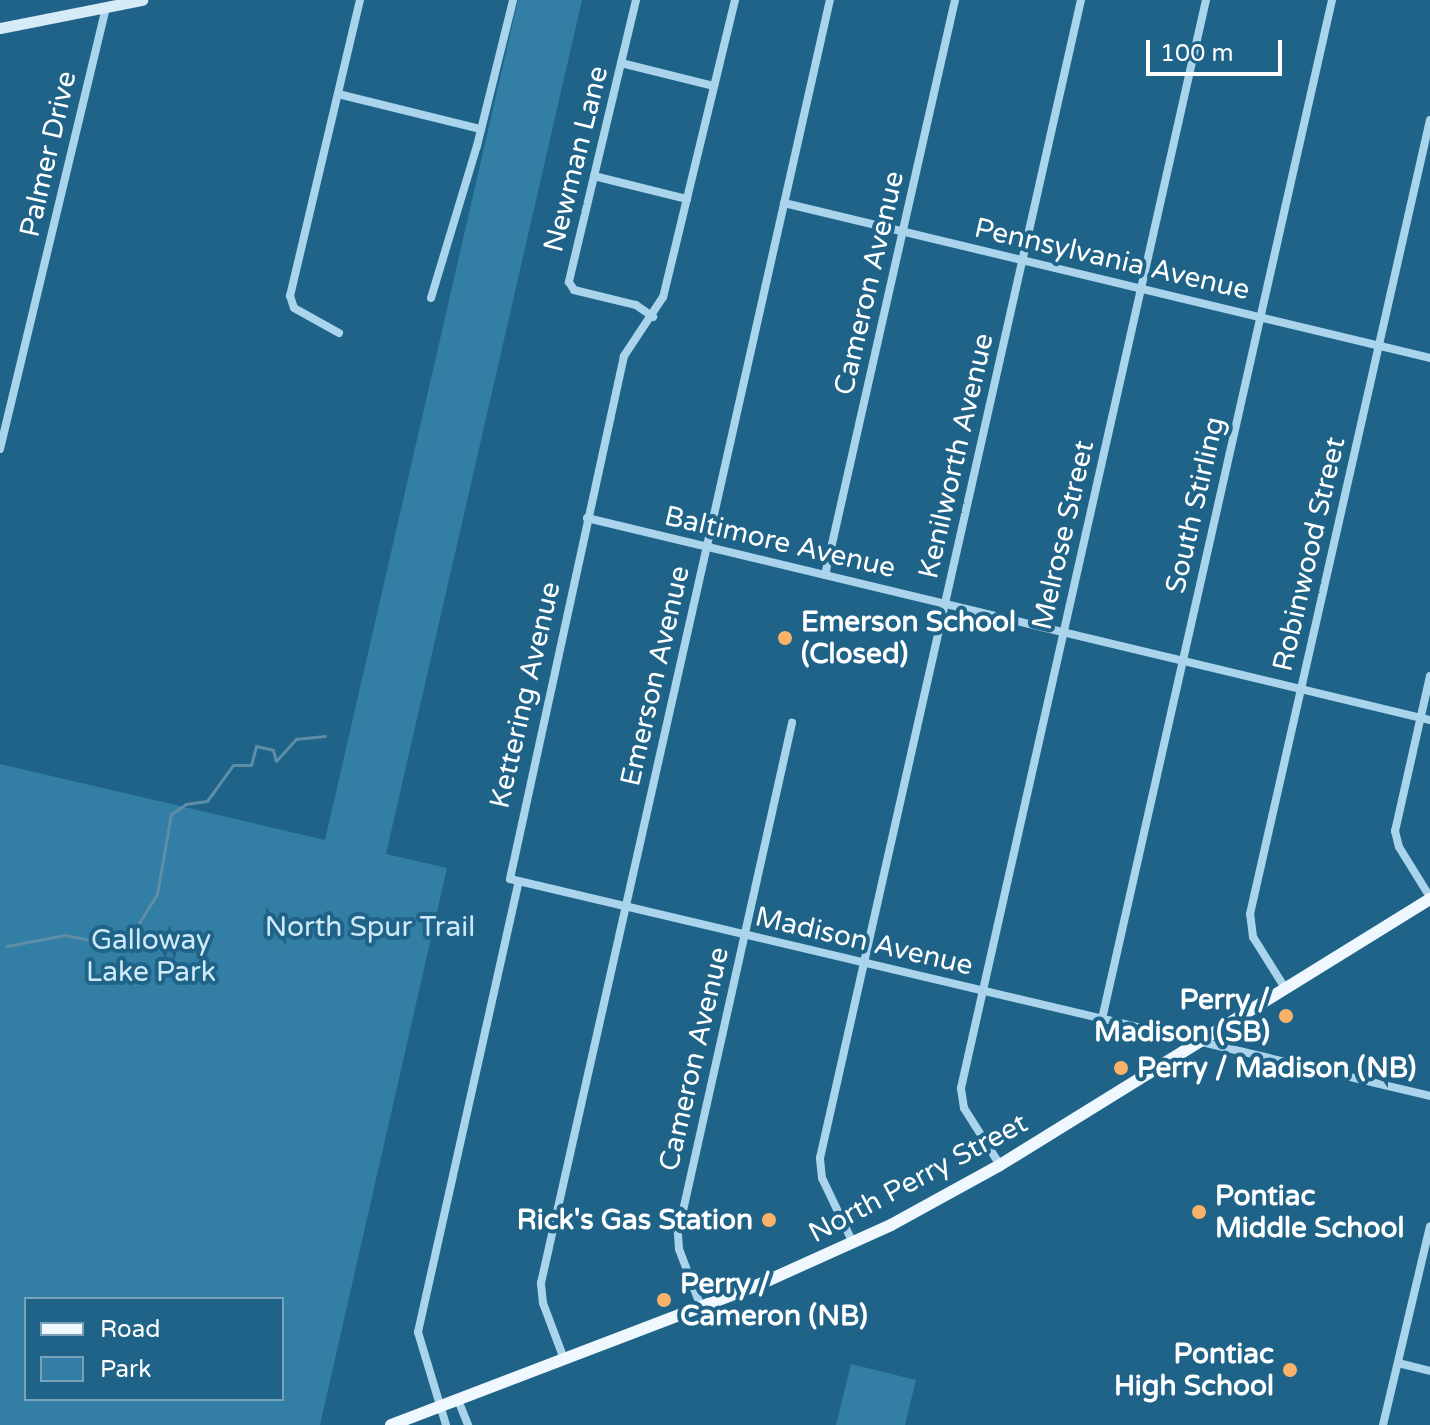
<!DOCTYPE html>
<style>
body{margin:0}
#map{position:relative;width:1430px;height:1425px;overflow:hidden;background:#1f6388;font-family:"Varela Round",sans-serif}
div>[style]{position:absolute}
.green>*{inset:0;background:#337ea5}
.stream>*{height:3px;margin:-1.5px;padding:0 1.5px;transform-origin:1.5px;border-radius:1.5px;background:#5e8da6}
.minor>*{height:8px;margin:-4px;padding:0 4px;transform-origin:4px;border-radius:4px;background:#aad4eb}
.secondary>*{height:11px;margin:-5.5px;padding:0 5.5px;transform-origin:5.5px;border-radius:5.5px;background:#d5ebf8}
.primary>*{height:12px;margin:-6px;padding:0 6px;transform-origin:6px;border-radius:6px;background:#eef8fe}
.dots>*{width:22px;height:22px;translate:-50% -50%;box-sizing:border-box;border:4px solid #1f6388;border-radius:50%}
span{translate:-50% -50%;white-space:nowrap;text-align:center;line-height:1.15;-webkit-text-stroke:8px #1f6388;paint-order:stroke}
.street-label{font-size:28px;color:#fff}
.poi-label{font-size:28px;color:#fff;font-weight:700}
.left{translate:0 -50%;text-align:left}
.right{translate:-100% -50%;text-align:right}
.park-label{font-size:28px;color:#ceeaf8}
.legend{position:absolute;left:24px;top:1297px;width:260px;height:104px;box-sizing:border-box;background:#1f6388;border:2px solid #79a1b8;margin:0;padding:10px 14px;list-style:none;font-size:24px;color:#fff}
.legend li{display:flex;align-items:center;gap:16px;height:40px}
.legend b{width:40px;border:2px solid #79a1b8}
.scale{position:absolute;left:1146px;top:40px;width:136px;height:36px;box-sizing:border-box;border:4px solid #fff;border-top:0;padding-left:10px;font-size:24px;line-height:28px;white-space:nowrap;color:#fff;-webkit-text-stroke:6px #1f6388;paint-order:stroke}
</style>
<div id="map">
<div class="green">
<i style="clip-path:polygon(evenodd,518px 0,582px 0,386px 854px,447px 868px,320px 1425px,0 1425px,0 764px,325px 840px,518px 0,282px 1299px,282px 1399px,26px 1399px,26px 1299px,282px 1299px)"></i>
<i style="clip-path:polygon(851px 1364px,916px 1380px,905px 1425px,836px 1425px)"></i>
</div>
<div class="stream">
<i style="left:7px;top:946px;width:59px;rotate:-10.7deg"></i>
<i style="left:65px;top:935px;width:46px;rotate:11.3deg"></i>
<i style="left:110px;top:944px;width:12px;rotate:-24deg"></i>
<i style="left:121px;top:939px;width:15px;rotate:-32deg"></i>
<i style="left:134px;top:931px;width:44px;rotate:-58.1deg"></i>
<i style="left:157px;top:894px;width:81px;rotate:-80.1deg"></i>
<i style="left:171px;top:814px;width:18px;rotate:-34deg"></i>
<i style="left:186px;top:804px;width:21px;rotate:-8deg"></i>
<i style="left:207px;top:801px;width:44px;rotate:-54.2deg"></i>
<i style="left:233px;top:765px;width:18px"></i>
<i style="left:251px;top:765px;width:20px;rotate:-75deg"></i>
<i style="left:256px;top:746px;width:17px;rotate:13deg"></i>
<i style="left:273px;top:750px;width:11px;rotate:75deg"></i>
<i style="left:276px;top:761px;width:30px;rotate:-48deg"></i>
<i style="left:296px;top:739px;width:29px;rotate:-6deg"></i>
</div>
<div class="minor">
<i style="left:636px;top:0;width:290px;rotate:103.4deg"></i>
<i style="left:569px;top:282px;width:9px;rotate:58deg"></i>
<i style="left:574px;top:290px;width:64px;rotate:13.6deg"></i>
<i style="left:636px;top:305px;width:21px;rotate:35deg"></i>
<i style="left:735px;top:0;width:306px;rotate:103.6deg"></i>
<i style="left:663px;top:297px;width:71px;rotate:123.5deg"></i>
<i style="left:624px;top:356px;width:535px;rotate:102.3deg"></i>
<i style="left:510px;top:879px;width:945px;rotate:13.27deg"></i>
<i style="left:621px;top:63px;width:96px;rotate:13.9deg"></i>
<i style="left:338px;top:94px;width:147px;rotate:13.8deg"></i>
<i style="left:594px;top:176px;width:96px;rotate:13.9deg"></i>
<i style="left:784px;top:203px;width:664px;rotate:13.49deg"></i>
<i style="left:431px;top:298px;width:159px;rotate:-73.2deg"></i>
<i style="left:477px;top:146px;width:150px;rotate:-76.1deg"></i>
<i style="left:339px;top:333px;width:51px;rotate:-150.9deg"></i>
<i style="left:294px;top:308px;width:13px;rotate:-108deg"></i>
<i style="left:290px;top:296px;width:304px;rotate:-76.7deg"></i>
<i style="left:0;top:449px;width:451px;rotate:-76.5deg"></i>
<i style="left:587px;top:518px;width:867px;rotate:13.48deg"></i>
<i style="left:825px;top:575px;width:590px;rotate:-77.26deg"></i>
<i style="left:1430px;top:676px;width:159px;rotate:102.7deg"></i>
<i style="left:1395px;top:831px;width:16px;rotate:76deg"></i>
<i style="left:1399px;top:847px;width:59px;rotate:58.2deg"></i>
<i style="left:1285px;top:988px;width:60px;rotate:-122.1deg"></i>
<i style="left:1253px;top:937px;width:23px;rotate:-97deg"></i>
<i style="left:1250px;top:914px;width:814px;rotate:-77.23deg"></i>
<i style="left:1102px;top:1019px;width:1045px;rotate:-77.28deg"></i>
<i style="left:1000px;top:1165px;width:67px;rotate:-122.3deg"></i>
<i style="left:964px;top:1108px;width:20px;rotate:-99deg"></i>
<i style="left:961px;top:1088px;width:1115px;rotate:-77.31deg"></i>
<i style="left:853px;top:1243px;width:72px;rotate:-115.5deg"></i>
<i style="left:822px;top:1178px;width:20px;rotate:-96deg"></i>
<i style="left:820px;top:1158px;width:1187px;rotate:-77.3deg"></i>
<i style="left:701px;top:1307px;width:62px;rotate:-110.8deg"></i>
<i style="left:679px;top:1249px;width:16px;rotate:-94deg"></i>
<i style="left:678px;top:1233px;width:523px;rotate:-77.4deg"></i>
<i style="left:564px;top:1359px;width:60px;rotate:-110.6deg"></i>
<i style="left:543px;top:1303px;width:20px;rotate:-96deg"></i>
<i style="left:541px;top:1283px;width:1315px;rotate:-77.31deg"></i>
<i style="left:1398px;top:1363px;width:33px;rotate:14deg"></i>
<i style="left:458px;top:1400px;width:27px;rotate:68deg"></i>
<i style="left:446px;top:1425px;width:97px;rotate:-106.8deg"></i>
<i style="left:418px;top:1332px;width:458px;rotate:-77.4deg"></i>
<i style="left:1383px;top:1425px;width:204px;rotate:-76.7deg"></i>
</div>
<div class="secondary">
<i style="left:0;top:28px;width:145px;rotate:-11.2deg"></i>
</div>
<div class="primary">
<i style="left:391px;top:1425px;width:393px;rotate:-20.9deg"></i>
<i style="left:758px;top:1285px;width:146px;rotate:-24.3deg"></i>
<i style="left:891px;top:1225px;width:124px;rotate:-28.8deg"></i>
<i style="left:1000px;top:1165px;width:506px;rotate:-31.74deg"></i>
</div>
<div class="dots">
<i style="left:785px;top:638px;background:#f8b26a"></i>
<i style="left:1286px;top:1016px;background:#f8b26a"></i>
<i style="left:1121px;top:1068px;background:#f8b26a"></i>
<i style="left:1199px;top:1212px;background:#f8b26a"></i>
<i style="left:769px;top:1220px;background:#f8b26a"></i>
<i style="left:664px;top:1300px;background:#f8b26a"></i>
<i style="left:1290px;top:1370px;background:#f8b26a"></i>
</div>
<div class="street-label">
<span style="left:48px;top:154px;rotate:-77deg">Palmer Drive</span>
<span style="left:576px;top:159px;rotate:-76deg">Newman Lane</span>
<span style="left:1112px;top:259px;rotate:13deg">Pennsylvania Avenue</span>
<span style="left:869px;top:283px;rotate:-77deg">Cameron Avenue</span>
<span style="left:956px;top:456px;rotate:-77deg">Kenilworth Avenue</span>
<span style="left:1195px;top:505px;rotate:-77deg">South Stirling</span>
<span style="left:1063px;top:535px;rotate:-77deg">Melrose Street</span>
<span style="left:780px;top:542px;rotate:13deg">Baltimore Avenue</span>
<span style="left:1309px;top:554px;rotate:-77deg">Robinwood Street</span>
<span style="left:655px;top:676px;rotate:-77deg">Emerson Avenue</span>
<span style="left:525px;top:695px;rotate:-77deg">Kettering Avenue</span>
<span style="left:864px;top:941px;rotate:13deg">Madison Avenue</span>
<span style="left:694px;top:1059px;rotate:-77deg">Cameron Avenue</span>
<span style="left:918px;top:1178px;rotate:-28deg">North Perry Street</span>
</div>
<div class="poi-label">
<span class="left" style="left:801px;top:638px">Emerson School<br>(Closed)</span>
<span class="right" style="left:1270px;top:1016px">Perry /<br>Madison (SB)</span>
<span class="left" style="left:1137px;top:1068px">Perry / Madison (NB)</span>
<span class="left" style="left:1215px;top:1212px">Pontiac<br>Middle School</span>
<span class="right" style="left:753px;top:1220px">Rick's Gas Station</span>
<span class="left" style="left:680px;top:1300px">Perry /<br>Cameron (NB)</span>
<span class="right" style="left:1274px;top:1370px">Pontiac<br>High School</span>
</div>
<div class="park-label">
<span style="left:370px;top:927px">North Spur Trail</span>
<span style="left:151px;top:956px">Galloway<br>Lake Park</span>
</div>
<ul class="legend">
<li><b style="height:10px;background:#eef8fe"></b>Road</li>
<li><b style="height:22px;background:#337ea5"></b>Park</li>
</ul>
<div class="scale">100 m</div>
</div>
